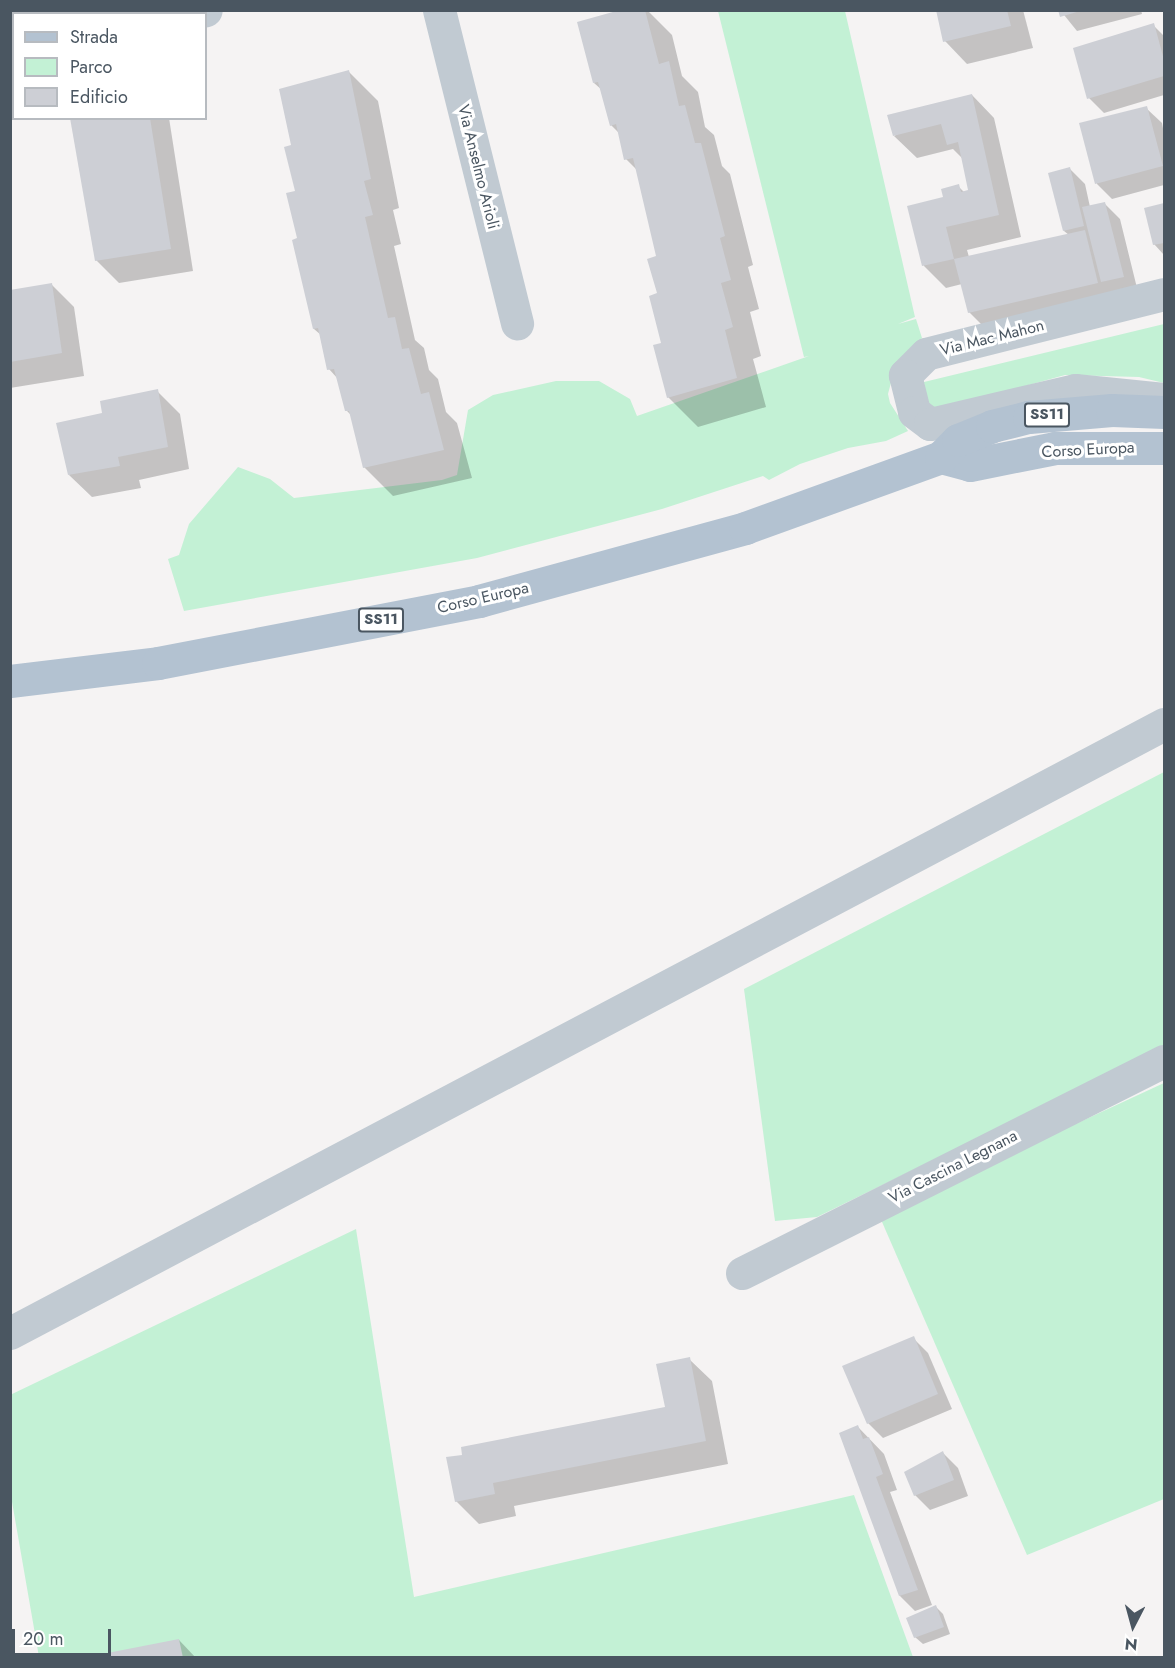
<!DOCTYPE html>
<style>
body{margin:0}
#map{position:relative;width:1175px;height:1668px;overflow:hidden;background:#f5f3f3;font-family:Jost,sans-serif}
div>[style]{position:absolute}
.green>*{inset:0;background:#c3f1d5}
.shadow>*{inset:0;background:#0003}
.building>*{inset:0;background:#cdcfd5}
.minor>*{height:33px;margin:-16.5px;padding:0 16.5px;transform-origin:16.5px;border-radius:16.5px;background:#c1cad2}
.major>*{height:33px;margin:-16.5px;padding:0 16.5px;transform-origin:16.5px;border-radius:16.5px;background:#b3c2d1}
span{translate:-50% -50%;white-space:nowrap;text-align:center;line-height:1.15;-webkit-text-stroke:6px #fff;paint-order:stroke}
.shield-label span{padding:2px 4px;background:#fff;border:2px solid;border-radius:4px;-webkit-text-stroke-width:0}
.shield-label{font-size:15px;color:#4a5661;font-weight:700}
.street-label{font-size:16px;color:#4a5661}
.frame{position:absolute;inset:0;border:12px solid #4a5661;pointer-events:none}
.legend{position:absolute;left:12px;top:12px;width:195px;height:108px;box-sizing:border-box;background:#fff;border:2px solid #b7bbc0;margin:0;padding:8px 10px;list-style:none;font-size:18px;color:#4a5661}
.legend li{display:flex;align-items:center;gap:12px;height:30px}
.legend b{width:30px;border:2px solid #b7bbc0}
.north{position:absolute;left:1103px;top:1596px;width:60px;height:60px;-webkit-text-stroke:4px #fff;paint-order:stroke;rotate:186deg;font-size:16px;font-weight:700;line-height:24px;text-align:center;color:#4a5661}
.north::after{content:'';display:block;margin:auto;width:21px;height:27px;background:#4a5661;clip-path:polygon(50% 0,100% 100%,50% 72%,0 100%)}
.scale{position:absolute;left:12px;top:1629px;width:99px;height:27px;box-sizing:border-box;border:3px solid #4a5661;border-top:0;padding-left:8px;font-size:18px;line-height:21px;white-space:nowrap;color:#4a5661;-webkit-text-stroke:4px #fff;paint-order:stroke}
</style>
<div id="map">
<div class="green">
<i style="clip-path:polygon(718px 11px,845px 11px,915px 317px,898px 324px,916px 319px,922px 338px,894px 371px,888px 394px,890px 403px,908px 431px,886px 441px,848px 448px,800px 464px,769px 480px,763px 476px,662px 509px,477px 558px,184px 611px,168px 559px,179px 555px,189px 524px,238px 467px,270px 479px,294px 498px,442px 480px,457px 475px,468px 410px,493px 395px,556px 381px,599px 381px,630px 399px,637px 416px,809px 356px,804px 357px)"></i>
<i style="clip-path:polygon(1164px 324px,1164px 383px,1139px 377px,1065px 375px,941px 409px,931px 408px,925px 401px,924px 382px)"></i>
<i style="clip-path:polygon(1164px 772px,1164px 1047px,817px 1217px,775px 1221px,744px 989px)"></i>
<i style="clip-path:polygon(1164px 1083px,1164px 1499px,1027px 1555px,879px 1215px)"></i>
<i style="clip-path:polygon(356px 1229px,414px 1597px,854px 1495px,913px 1657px,39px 1657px,11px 1496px,10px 1395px)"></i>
</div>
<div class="shadow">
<i style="clip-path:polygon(626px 10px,647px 10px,672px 35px,682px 76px,698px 92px,705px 127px,714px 135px,722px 166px,730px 174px,753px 265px,748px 267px,759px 309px,750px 312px,761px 356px,753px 359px,766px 407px,698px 427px,668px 397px,658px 257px,637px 170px,626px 159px,620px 134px,611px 125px,602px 90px,594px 83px)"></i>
<i style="clip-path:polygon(937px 10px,1023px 10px,1033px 48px,967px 64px,945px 41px)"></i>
<i style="clip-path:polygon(1060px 10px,1141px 10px,1142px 14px,1077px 31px)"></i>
<i style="clip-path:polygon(1153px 25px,1164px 36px,1164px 95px,1104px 113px,1089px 98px)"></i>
<i style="clip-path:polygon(349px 72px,378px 101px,399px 208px,393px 210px,401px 244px,394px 246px,415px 340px,424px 348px,429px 370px,438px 379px,446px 412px,457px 423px,472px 478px,393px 496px,364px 467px,352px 416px,347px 411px,338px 379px,329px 369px,321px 335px,314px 329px,299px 239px,293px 146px)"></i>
<i style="clip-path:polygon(972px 95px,994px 118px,1021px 237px,967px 250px,969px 257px,1069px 235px,1064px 231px,1070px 169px,1085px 184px,1090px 207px,1105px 204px,1120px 219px,1138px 292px,992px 335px,969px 312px,962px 284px,946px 288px,924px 266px,909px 207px,945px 198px,958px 186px,965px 193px,970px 192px,963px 159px,953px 149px,917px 158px,894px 136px)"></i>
<i style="clip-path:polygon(1146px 108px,1162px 123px,1164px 134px,1164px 185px,1112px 199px,1097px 184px,1081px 124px)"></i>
<i style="clip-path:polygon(72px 118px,169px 118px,193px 271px,119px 283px,96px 260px)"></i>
<i style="clip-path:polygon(1164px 205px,1164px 255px,1154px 244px,1146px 209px)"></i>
<i style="clip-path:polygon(52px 285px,74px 307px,84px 376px,10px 388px,10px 291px)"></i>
<i style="clip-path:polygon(157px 391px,180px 414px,189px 469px,139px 480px,141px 488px,92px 497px,69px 475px,104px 414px)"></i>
<i style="clip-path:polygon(913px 1338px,928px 1353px,952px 1409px,883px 1438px,868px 1423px)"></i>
<i style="clip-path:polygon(689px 1359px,712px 1381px,728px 1464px,514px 1506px,516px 1516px,479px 1524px,456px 1501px,464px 1456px,667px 1408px)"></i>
<i style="clip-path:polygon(858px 1427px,884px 1454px,897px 1490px,890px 1492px,932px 1605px,915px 1611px,900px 1596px)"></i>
<i style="clip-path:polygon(943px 1453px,958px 1468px,968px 1496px,930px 1510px,915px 1495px)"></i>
<i style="clip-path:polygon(936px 1607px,943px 1614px,950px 1634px,923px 1644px,915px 1637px)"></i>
<i style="clip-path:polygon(179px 1640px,196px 1658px,94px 1658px)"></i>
</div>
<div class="building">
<i style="clip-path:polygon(620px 10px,645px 10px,659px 64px,669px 61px,679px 106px,685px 105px,695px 143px,701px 143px,725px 236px,720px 238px,731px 280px,721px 283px,733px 327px,725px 330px,737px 378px,667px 398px,653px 345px,661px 343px,649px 296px,657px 293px,647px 259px,656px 256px,633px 158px,624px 160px,616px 124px,610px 126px,598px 82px,593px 83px,577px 22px)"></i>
<i style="clip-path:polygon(936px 10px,1007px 10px,1011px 26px,943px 42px)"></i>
<i style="clip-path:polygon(1058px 10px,1080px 10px,1080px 11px,1060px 17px)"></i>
<i style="clip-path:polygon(1154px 23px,1164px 60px,1164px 76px,1087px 99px,1073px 48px)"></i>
<i style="clip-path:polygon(349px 70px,371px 179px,364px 181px,373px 215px,365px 217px,388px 318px,395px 317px,402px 349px,409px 348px,421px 394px,429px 392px,444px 450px,363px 468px,349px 411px,345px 411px,334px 369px,327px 370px,318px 328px,313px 329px,292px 240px,297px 238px,286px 193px,295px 191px,284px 147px,291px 145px,279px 89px)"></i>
<i style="clip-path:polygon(972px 94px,999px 215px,946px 227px,954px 259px,922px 266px,907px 206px,943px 197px,941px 189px,959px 184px,961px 192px,968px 190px,958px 142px,947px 145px,941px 124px,893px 136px,887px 115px)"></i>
<i style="clip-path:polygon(1147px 106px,1163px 166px,1095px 184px,1079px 123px)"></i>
<i style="clip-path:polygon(70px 118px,150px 118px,171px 249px,95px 261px)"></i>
<i style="clip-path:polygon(1070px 167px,1084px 226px,1063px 231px,1048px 173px)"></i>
<i style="clip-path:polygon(1105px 202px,1124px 277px,1101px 282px,1082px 207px)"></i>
<i style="clip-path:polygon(1164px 203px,1164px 243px,1153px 245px,1144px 208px)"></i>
<i style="clip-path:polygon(1085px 230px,1098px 283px,968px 313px,954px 259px)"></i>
<i style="clip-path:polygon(52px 283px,62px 353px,10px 362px,10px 290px)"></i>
<i style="clip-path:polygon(158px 389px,168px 447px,118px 457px,120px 466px,68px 475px,56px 423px,102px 413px,100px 401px)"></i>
<i style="clip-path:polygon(914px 1336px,938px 1394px,867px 1424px,842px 1366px)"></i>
<i style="clip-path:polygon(690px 1357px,706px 1441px,493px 1483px,495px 1494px,455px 1502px,446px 1457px,462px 1455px,461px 1447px,665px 1407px,656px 1364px)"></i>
<i style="clip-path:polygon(858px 1425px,863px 1439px,869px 1437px,883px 1474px,876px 1477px,918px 1590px,899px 1596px,839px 1433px)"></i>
<i style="clip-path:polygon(943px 1451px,954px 1480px,914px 1496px,904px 1472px)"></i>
<i style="clip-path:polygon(936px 1605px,944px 1627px,914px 1638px,906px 1618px)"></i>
<i style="clip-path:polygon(179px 1639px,183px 1658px,92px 1658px,92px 1656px)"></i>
</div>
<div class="minor">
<i style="left:439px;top:10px;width:323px;rotate:76deg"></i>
<i style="left:186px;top:14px;width:20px;rotate:-11deg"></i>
<i style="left:10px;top:40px;width:4px;rotate:-14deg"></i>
<i style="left:1164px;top:294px;width:245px;rotate:165.9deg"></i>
<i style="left:926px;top:354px;width:30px;rotate:135deg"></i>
<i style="left:905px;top:375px;width:38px;rotate:76deg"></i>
<i style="left:914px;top:412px;width:20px;rotate:37deg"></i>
<i style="left:930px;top:424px;width:149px;rotate:-13.2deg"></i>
<i style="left:1075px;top:390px;width:89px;rotate:5.8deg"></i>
<i style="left:742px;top:1273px;width:472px;rotate:-26.7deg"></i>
<i style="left:10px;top:1333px;width:1305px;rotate:-27.82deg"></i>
</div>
<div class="major">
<i style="left:941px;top:457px;width:30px;rotate:15deg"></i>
<i style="left:970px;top:465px;width:87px;rotate:-11.3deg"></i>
<i style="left:1055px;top:448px;width:109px"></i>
<i style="left:10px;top:681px;width:149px;rotate:-6.9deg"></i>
<i style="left:158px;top:663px;width:327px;rotate:-10.9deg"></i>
<i style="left:479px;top:601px;width:276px;rotate:-15.3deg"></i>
<i style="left:745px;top:528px;width:208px;rotate:-19.9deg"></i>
<i style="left:941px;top:457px;width:24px;rotate:-45deg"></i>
<i style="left:958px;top:440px;width:37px;rotate:-22deg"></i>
<i style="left:992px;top:426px;width:38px;rotate:-14deg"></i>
<i style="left:1029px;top:417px;width:83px;rotate:-4.8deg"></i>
<i style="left:1112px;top:410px;width:52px;rotate:2.2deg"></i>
</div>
<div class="shield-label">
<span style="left:1047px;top:415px">SS11</span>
<span style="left:381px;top:620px">SS11</span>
</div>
<div class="street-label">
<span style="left:478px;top:167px;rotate:76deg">Via Anselmo Arioli</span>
<span style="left:992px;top:338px;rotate:-14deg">Via Mac Mahon</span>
<span style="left:1088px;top:450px;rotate:-3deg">Corso Europa</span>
<span style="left:483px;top:598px;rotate:-13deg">Corso Europa</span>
<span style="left:953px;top:1167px;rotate:-27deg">Via Cascina Legnana</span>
</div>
<div class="frame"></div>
<ul class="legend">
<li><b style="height:8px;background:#b3c2d1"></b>Strada</li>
<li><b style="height:16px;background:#c3f1d5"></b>Parco</li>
<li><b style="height:16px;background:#cdcfd5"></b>Edificio</li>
</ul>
<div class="north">N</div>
<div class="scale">20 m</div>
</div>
